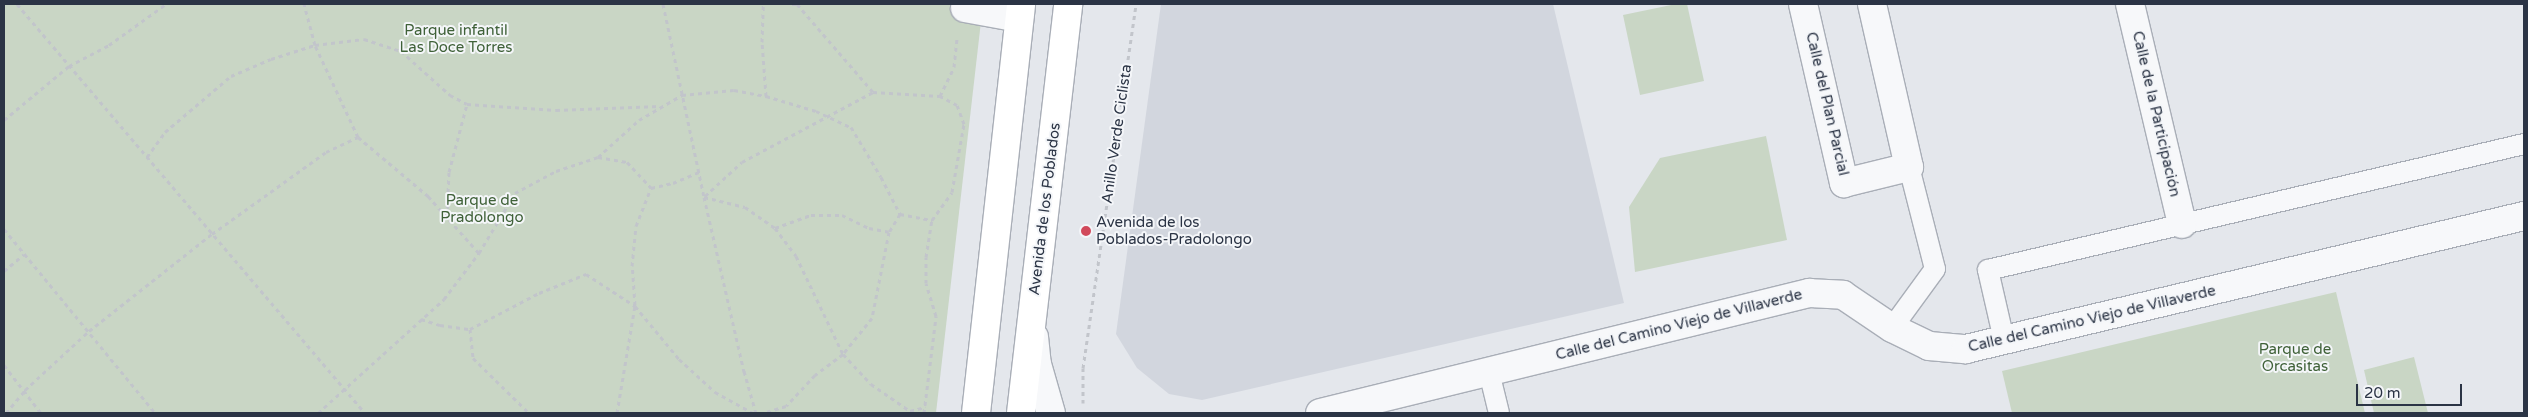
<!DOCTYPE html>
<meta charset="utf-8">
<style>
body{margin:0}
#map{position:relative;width:2528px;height:417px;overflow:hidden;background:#e4e7ec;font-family:"Varela Round",sans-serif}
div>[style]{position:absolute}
.built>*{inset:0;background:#d2d6de}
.green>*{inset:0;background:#c9d6c5}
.path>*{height:3px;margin-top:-1.5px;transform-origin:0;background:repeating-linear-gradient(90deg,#c2c5cb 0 4px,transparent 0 8px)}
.roads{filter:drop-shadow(1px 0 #a9aeb7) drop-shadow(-1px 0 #a9aeb7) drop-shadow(0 1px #a9aeb7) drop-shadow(0 -1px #a9aeb7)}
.service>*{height:20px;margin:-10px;padding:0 10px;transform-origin:10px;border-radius:10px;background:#f7f8fa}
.pedestrian>*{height:28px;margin:-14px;padding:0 14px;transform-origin:14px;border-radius:14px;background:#f7f8fa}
.minor>*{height:28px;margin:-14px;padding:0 14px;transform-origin:14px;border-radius:14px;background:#f7f8fa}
.primary>*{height:28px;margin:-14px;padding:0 14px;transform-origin:14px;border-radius:14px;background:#fff}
.dots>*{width:14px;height:14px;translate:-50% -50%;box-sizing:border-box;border:2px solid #f4f6f9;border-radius:50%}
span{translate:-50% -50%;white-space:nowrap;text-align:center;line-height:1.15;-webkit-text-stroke:4px #f4f6f9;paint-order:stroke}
.park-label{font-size:15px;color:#3f6138}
.street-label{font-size:15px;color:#2b3445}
.poi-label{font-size:15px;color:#2b3445}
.left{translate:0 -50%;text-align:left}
.frame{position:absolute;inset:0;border:5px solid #2b3445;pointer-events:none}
.scale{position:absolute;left:2356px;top:384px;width:106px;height:22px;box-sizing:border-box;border:2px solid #2b3445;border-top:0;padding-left:6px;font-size:15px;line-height:18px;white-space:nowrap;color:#2b3445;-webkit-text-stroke:4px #f4f6f9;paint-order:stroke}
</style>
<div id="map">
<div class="built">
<i style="clip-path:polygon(1161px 4px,1553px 4px,1624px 303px,1202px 400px,1169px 394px,1137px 368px,1116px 334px)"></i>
</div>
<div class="green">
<i style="clip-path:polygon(4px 4px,983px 4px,936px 413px,4px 413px)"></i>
<i style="clip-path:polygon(1676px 4px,1687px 4px,1704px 81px,1640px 95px,1623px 15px)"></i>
<i style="clip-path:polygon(1766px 136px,1787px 240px,1635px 272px,1629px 207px,1660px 158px)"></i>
<i style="clip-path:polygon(2336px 292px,2365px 413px,2012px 413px,2002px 371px)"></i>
<i style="clip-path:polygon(2414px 357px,2428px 413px,2374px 413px,2364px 370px)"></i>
</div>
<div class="path">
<i style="left:17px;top:4px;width:537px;rotate:49.61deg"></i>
<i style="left:663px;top:4px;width:197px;rotate:78deg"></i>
<i style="left:704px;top:197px;width:179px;rotate:77.1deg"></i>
<i style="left:744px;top:371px;width:44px;rotate:74.1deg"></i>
<i style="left:792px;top:4px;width:5px"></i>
<i style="left:797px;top:4px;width:116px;rotate:49.2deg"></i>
<i style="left:766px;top:96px;width:52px;rotate:16.7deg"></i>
<i style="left:816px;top:111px;width:38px;rotate:25deg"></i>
<i style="left:851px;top:127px;width:58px;rotate:59deg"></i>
<i style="left:881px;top:177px;width:42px;rotate:62.8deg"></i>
<i style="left:900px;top:214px;width:33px;rotate:11deg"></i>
<i style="left:4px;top:120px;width:85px;rotate:-39.7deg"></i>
<i style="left:69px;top:66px;width:45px;rotate:-27.7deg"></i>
<i style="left:109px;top:45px;width:70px;rotate:-35.7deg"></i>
<i style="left:358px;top:137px;width:102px;rotate:-115.1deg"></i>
<i style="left:315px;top:45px;width:49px;rotate:-7deg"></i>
<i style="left:364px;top:39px;width:39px;rotate:18deg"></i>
<i style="left:401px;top:51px;width:66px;rotate:41.9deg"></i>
<i style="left:450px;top:95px;width:19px;rotate:28deg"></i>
<i style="left:467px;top:104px;width:89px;rotate:3.9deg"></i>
<i style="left:556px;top:110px;width:104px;rotate:-2.2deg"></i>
<i style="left:147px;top:157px;width:31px;rotate:-54deg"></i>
<i style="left:165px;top:132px;width:87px;rotate:-40.3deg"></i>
<i style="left:231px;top:76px;width:43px;rotate:-23deg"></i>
<i style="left:271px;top:59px;width:46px;rotate:-17.7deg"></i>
<i style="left:315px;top:45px;width:42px;rotate:-105deg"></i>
<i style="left:598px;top:157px;width:29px;rotate:10deg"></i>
<i style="left:627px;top:162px;width:35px;rotate:47deg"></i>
<i style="left:705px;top:196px;width:50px;rotate:-42.6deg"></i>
<i style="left:742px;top:162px;width:149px;rotate:-28.1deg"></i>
<i style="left:873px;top:92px;width:67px;rotate:3.4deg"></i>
<i style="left:704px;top:197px;width:42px;rotate:13.7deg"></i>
<i style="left:745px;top:207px;width:37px;rotate:35deg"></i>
<i style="left:775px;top:228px;width:35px;rotate:53deg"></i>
<i style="left:796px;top:256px;width:109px;rotate:64.4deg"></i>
<i style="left:843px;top:354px;width:35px;rotate:143deg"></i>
<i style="left:815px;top:375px;width:42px;rotate:133.1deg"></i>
<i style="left:786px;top:406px;width:24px;rotate:163deg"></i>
<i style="left:900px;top:214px;width:21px;rotate:121deg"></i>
<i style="left:889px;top:232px;width:88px;rotate:101.2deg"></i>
<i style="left:872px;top:318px;width:46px;rotate:128.9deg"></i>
<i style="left:843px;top:354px;width:41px;rotate:47deg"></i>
<i style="left:871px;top:384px;width:47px;rotate:34.7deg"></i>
<i style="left:910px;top:411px;width:16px;rotate:-15deg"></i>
<i style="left:447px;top:216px;width:44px;rotate:-87.4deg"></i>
<i style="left:449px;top:172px;width:70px;rotate:-75.2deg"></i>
<i style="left:775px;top:228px;width:38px;rotate:-20deg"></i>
<i style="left:811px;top:215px;width:31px"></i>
<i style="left:842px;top:215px;width:30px;rotate:26deg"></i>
<i style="left:869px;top:228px;width:20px;rotate:11deg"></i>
<i style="left:4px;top:229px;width:238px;rotate:50.6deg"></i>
<i style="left:4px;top:271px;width:26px;rotate:-40deg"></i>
<i style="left:635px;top:305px;width:39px;rotate:-94deg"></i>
<i style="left:632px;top:266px;width:40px;rotate:-84.3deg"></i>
<i style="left:636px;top:226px;width:41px;rotate:-68.5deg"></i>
<i style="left:651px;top:188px;width:23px;rotate:-13deg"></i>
<i style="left:673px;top:183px;width:28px;rotate:-23deg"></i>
<i style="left:421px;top:319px;width:20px;rotate:18deg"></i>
<i style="left:440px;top:325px;width:30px;rotate:8deg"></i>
<i style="left:470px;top:329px;width:78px;rotate:-27.6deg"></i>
<i style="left:539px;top:293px;width:51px;rotate:-22deg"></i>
<i style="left:586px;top:274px;width:59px;rotate:33.1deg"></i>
<i style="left:470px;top:329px;width:29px;rotate:84deg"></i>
<i style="left:473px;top:358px;width:78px;rotate:44.5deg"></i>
<i style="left:4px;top:365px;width:61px;rotate:52.4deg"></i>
<i style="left:1083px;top:403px;width:35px;rotate:-90deg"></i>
<i style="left:1083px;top:368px;width:368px;rotate:-81.7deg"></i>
<i style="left:6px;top:413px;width:30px;rotate:-50deg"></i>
<i style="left:25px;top:390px;width:87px;rotate:-42.7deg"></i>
<i style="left:89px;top:331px;width:157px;rotate:-38.3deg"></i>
<i style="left:212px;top:234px;width:140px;rotate:-35.7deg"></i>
<i style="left:326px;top:152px;width:35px;rotate:-25deg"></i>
<i style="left:358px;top:137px;width:92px;rotate:40.1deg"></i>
<i style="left:428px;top:196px;width:76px;rotate:48.2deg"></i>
<i style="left:318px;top:413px;width:170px;rotate:-42.1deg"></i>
<i style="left:444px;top:299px;width:58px;rotate:-52.7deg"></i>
<i style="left:479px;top:253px;width:70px;rotate:-59deg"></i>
<i style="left:515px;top:193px;width:47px;rotate:-28.2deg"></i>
<i style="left:556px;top:171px;width:44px;rotate:-18.4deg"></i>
<i style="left:598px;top:157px;width:55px;rotate:-42.1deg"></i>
<i style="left:639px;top:120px;width:50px;rotate:-30.2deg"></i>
<i style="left:682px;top:95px;width:52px;rotate:-5.5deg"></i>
<i style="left:734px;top:90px;width:33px;rotate:11deg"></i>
<i style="left:766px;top:96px;width:54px;rotate:-94.2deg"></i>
<i style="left:762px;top:42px;width:38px;rotate:-88deg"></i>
<i style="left:617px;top:413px;width:109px;rotate:-80.5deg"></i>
<i style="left:635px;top:306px;width:69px;rotate:50.3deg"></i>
<i style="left:679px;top:359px;width:49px;rotate:42.5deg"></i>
<i style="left:715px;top:392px;width:43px;rotate:28.9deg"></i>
<i style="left:924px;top:413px;width:98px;rotate:-82.9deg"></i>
<i style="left:936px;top:316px;width:34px;rotate:-107deg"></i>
<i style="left:926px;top:283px;width:26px;rotate:-90deg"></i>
<i style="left:926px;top:257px;width:37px;rotate:-81deg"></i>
<i style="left:932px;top:220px;width:34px;rotate:-54deg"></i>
<i style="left:952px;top:192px;width:69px;rotate:-80deg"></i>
<i style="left:964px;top:124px;width:20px;rotate:-110deg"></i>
<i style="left:957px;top:105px;width:19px;rotate:-152deg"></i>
<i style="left:940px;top:96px;width:32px;rotate:-64deg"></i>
<i style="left:954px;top:67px;width:28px;rotate:-84deg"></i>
</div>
<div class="roads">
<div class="service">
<i style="left:1892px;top:328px;width:73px;rotate:-53.9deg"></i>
<i style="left:1935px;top:269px;width:105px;rotate:-104.3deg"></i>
<i style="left:2004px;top:340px;width:72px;rotate:-102.9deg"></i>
<i style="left:1988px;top:270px;width:551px;rotate:-13.23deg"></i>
<i style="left:1489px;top:372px;width:42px;rotate:76.3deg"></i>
</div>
<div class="pedestrian">
<i style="left:965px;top:8px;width:55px;rotate:10.5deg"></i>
</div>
<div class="minor">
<i style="left:1803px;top:4px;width:184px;rotate:77.1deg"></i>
<i style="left:1844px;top:183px;width:67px;rotate:-13.8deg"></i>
<i style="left:1909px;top:167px;width:167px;rotate:-102.8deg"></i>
<i style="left:2130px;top:4px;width:226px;rotate:76.7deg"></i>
<i style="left:1034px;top:337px;width:27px;rotate:84deg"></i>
<i style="left:1037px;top:364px;width:51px;rotate:74.1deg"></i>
<i style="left:1320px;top:413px;width:504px;rotate:-13.79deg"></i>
<i style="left:1809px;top:293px;width:34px;rotate:3deg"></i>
<i style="left:1843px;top:295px;width:59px;rotate:34deg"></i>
<i style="left:1892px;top:328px;width:41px;rotate:25.9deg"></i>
<i style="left:1929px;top:346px;width:37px;rotate:5deg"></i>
<i style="left:1966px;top:349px;width:574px;rotate:-13.41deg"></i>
</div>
<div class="primary">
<i style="left:976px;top:413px;width:411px;rotate:-83.7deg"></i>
<i style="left:1021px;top:413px;width:412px;rotate:-83.4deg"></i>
</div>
</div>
<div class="dots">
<i style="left:1086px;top:231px;background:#d1495b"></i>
</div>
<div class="park-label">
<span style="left:456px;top:39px">Parque infantil<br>Las Doce Torres</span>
<span style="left:482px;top:209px">Parque de<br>Pradolongo</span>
<span style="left:2295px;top:358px">Parque de<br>Orcasitas</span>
</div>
<div class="street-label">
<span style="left:1827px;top:104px;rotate:77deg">Calle del Plan Parcial</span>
<span style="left:2156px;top:114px;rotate:77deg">Calle de la Participación</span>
<span style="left:1117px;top:134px;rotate:-82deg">Anillo Verde Ciclista</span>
<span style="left:1045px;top:209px;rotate:-83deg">Avenida de los Poblados</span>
<span style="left:2092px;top:319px;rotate:-13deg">Calle del Camino Viejo de Villaverde</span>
<span style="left:1679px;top:325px;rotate:-14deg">Calle del Camino Viejo de Villaverde</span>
</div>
<div class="poi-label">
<span class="left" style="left:1096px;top:231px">Avenida de los<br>Poblados-Pradolongo</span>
</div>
<div class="frame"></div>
<div class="scale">20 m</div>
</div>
